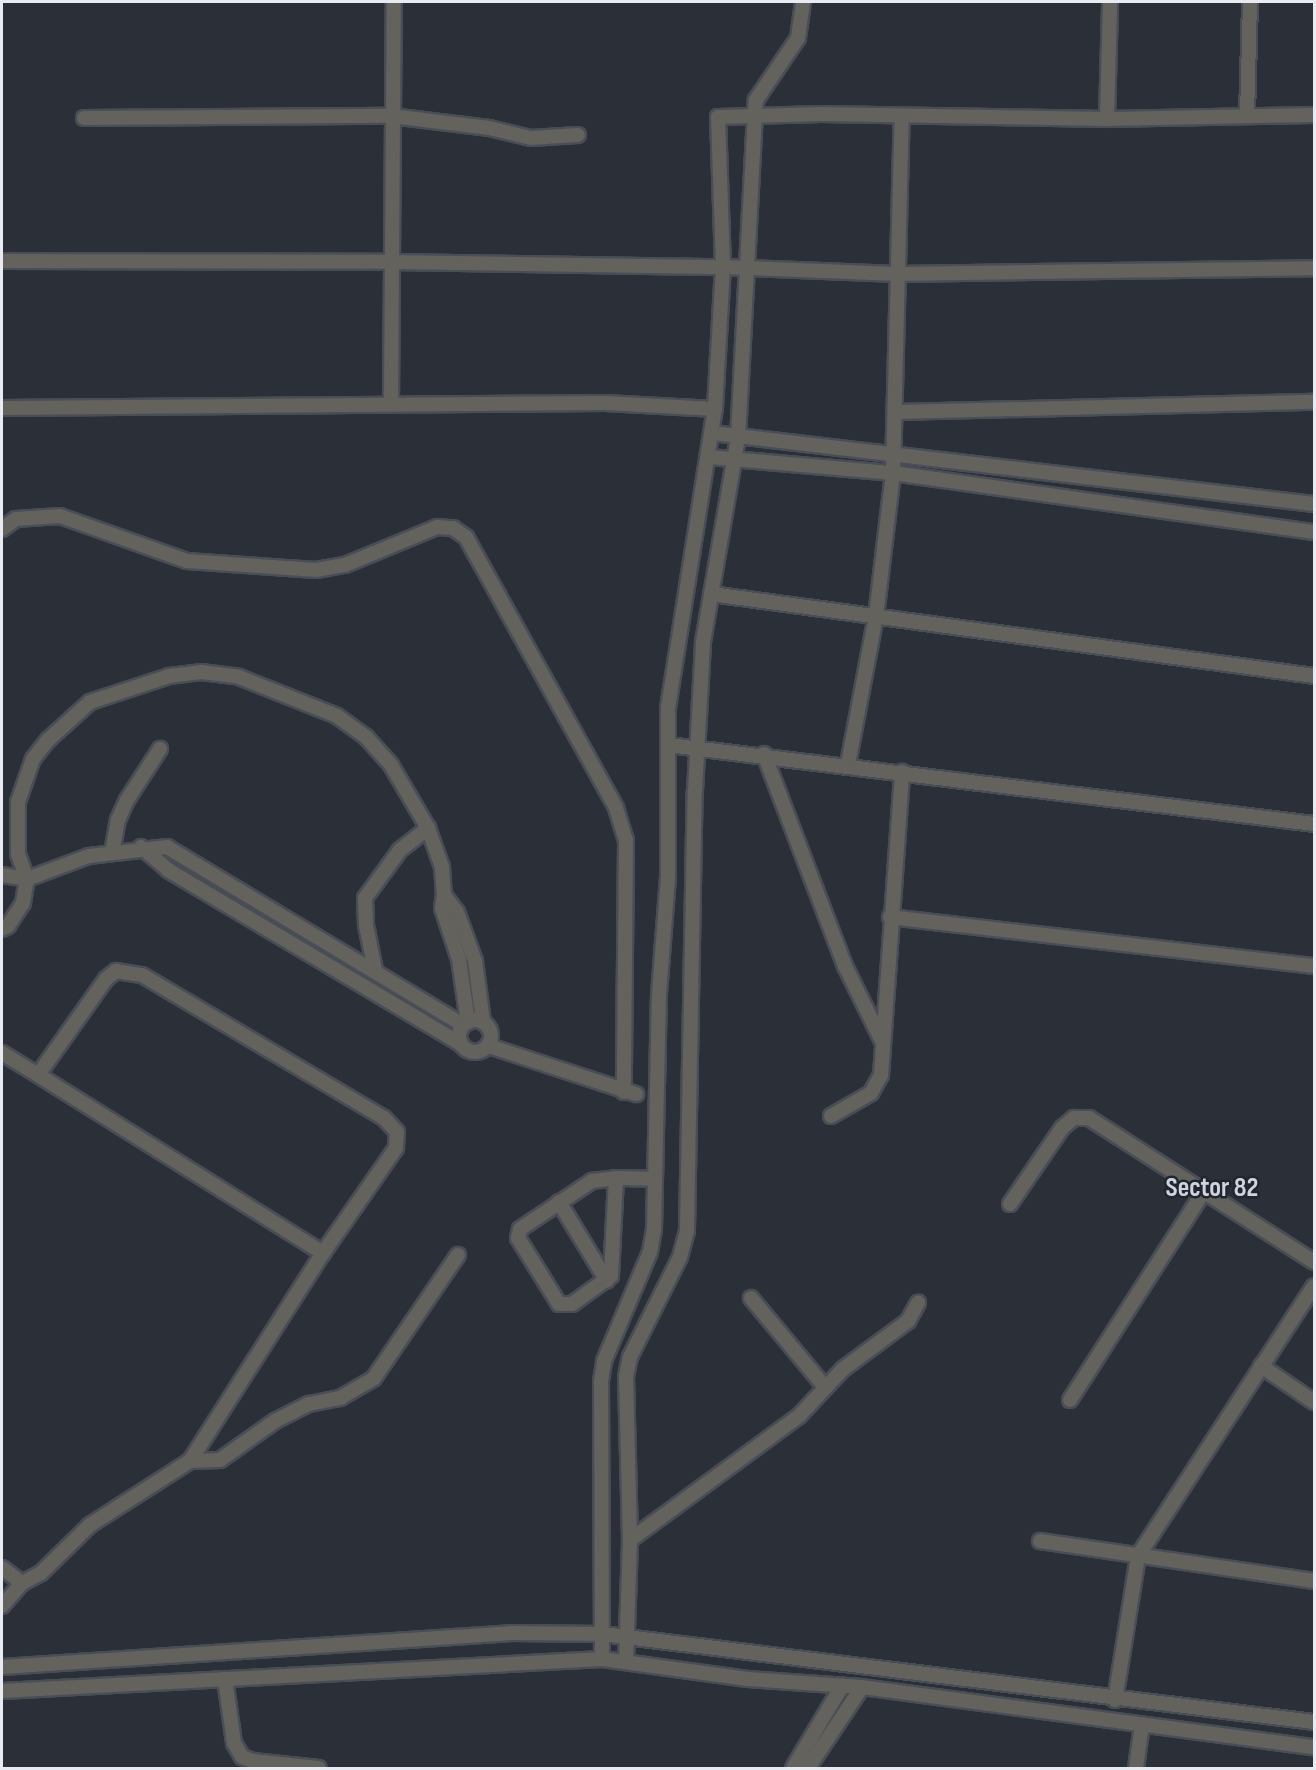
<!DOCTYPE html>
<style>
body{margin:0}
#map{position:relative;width:1316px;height:1770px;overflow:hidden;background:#2b2f38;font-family:"Sofia Sans Condensed",sans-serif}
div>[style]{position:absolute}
.roads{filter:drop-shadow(2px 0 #494d56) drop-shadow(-2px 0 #494d56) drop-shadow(0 2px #494d56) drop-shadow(0 -2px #494d56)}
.minor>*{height:14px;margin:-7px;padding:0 7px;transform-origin:7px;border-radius:7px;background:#63625d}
.minor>.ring{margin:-7px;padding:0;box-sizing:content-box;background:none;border:14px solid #63625d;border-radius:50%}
span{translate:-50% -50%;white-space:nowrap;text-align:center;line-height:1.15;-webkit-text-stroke:5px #21252e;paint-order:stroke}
.district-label{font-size:27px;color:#ced3df;font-weight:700}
.frame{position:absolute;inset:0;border:3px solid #e8ebf1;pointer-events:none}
</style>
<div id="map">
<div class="roads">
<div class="minor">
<i style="left:1247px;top:116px;width:114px;rotate:-88.5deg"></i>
<i style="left:84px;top:118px;width:307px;rotate:-0.4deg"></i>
<i style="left:391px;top:116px;width:99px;rotate:7deg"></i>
<i style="left:489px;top:128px;width:43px;rotate:13.4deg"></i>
<i style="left:531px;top:138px;width:47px;rotate:-3.7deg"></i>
<i style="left:1107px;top:119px;width:117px;rotate:-88.5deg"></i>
<i style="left:2px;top:261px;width:389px;rotate:0.1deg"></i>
<i style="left:391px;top:262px;width:332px;rotate:0.9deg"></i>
<i style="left:723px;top:267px;width:174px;rotate:2.3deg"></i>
<i style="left:897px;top:274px;width:417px;rotate:-0.8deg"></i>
<i style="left:391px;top:404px;width:402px;rotate:-89.6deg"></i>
<i style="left:2px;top:408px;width:603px;rotate:-0.48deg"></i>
<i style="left:605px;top:403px;width:110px;rotate:3.1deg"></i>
<i style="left:897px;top:412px;width:417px;rotate:-1.4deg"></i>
<i style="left:712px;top:433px;width:606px;rotate:6.73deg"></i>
<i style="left:709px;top:457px;width:185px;rotate:5deg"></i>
<i style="left:893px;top:473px;width:425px;rotate:8deg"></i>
<i style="left:2px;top:529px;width:17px;rotate:-36deg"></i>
<i style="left:16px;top:519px;width:44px;rotate:-3.9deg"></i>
<i style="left:60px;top:516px;width:135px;rotate:19.5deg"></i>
<i style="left:187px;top:561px;width:129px;rotate:4deg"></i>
<i style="left:316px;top:570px;width:29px;rotate:-10deg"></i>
<i style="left:345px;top:565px;width:100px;rotate:-22.4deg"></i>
<i style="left:437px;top:527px;width:16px;rotate:4deg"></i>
<i style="left:453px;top:528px;width:16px;rotate:35deg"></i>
<i style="left:466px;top:537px;width:310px;rotate:61deg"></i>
<i style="left:616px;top:808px;width:34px;rotate:73deg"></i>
<i style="left:626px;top:840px;width:252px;rotate:90.5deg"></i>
<i style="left:711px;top:594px;width:609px;rotate:7.74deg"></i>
<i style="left:668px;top:745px;width:651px;rotate:6.97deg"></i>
<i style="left:764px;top:754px;width:227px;rotate:69.1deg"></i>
<i style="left:845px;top:966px;width:84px;rotate:63.7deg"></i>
<i style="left:848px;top:764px;width:151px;rotate:-79.3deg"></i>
<i style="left:876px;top:616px;width:144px;rotate:-83.2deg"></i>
<i style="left:893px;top:473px;width:357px;rotate:-88.6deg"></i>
<i style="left:141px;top:847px;width:35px;rotate:40deg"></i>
<i style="left:168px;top:870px;width:341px;rotate:30.7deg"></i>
<i style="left:112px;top:853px;width:34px;rotate:-80deg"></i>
<i style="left:118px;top:820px;width:22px;rotate:-66deg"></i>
<i style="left:127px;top:800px;width:61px;rotate:-57.1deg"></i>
<i style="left:2px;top:875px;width:25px;rotate:9deg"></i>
<i style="left:27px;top:879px;width:66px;rotate:-20.4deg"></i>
<i style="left:89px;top:856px;width:79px;rotate:-6.6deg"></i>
<i style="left:167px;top:847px;width:345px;rotate:31deg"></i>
<i style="left:444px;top:895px;width:13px;rotate:99deg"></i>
<i style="left:442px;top:908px;width:54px;rotate:71.6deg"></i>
<i style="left:459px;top:959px;width:64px;rotate:81.9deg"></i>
<i style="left:890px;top:917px;width:427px;rotate:6.6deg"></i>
<i style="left:2px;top:929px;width:7px;rotate:-27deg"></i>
<i style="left:8px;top:926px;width:27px;rotate:-57deg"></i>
<i style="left:23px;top:903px;width:24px;rotate:-81deg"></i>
<i style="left:27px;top:879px;width:27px;rotate:-110deg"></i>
<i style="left:18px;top:854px;width:52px;rotate:-90deg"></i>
<i style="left:18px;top:802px;width:46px;rotate:-70.8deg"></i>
<i style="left:33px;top:759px;width:24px;rotate:-52deg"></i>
<i style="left:48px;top:740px;width:57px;rotate:-42.1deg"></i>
<i style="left:90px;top:702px;width:83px;rotate:-18.2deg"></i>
<i style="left:169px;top:676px;width:32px;rotate:-7deg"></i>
<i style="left:201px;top:672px;width:38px;rotate:7deg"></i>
<i style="left:239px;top:677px;width:105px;rotate:21.7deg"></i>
<i style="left:337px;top:716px;width:36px;rotate:36deg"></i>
<i style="left:366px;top:737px;width:38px;rotate:48deg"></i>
<i style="left:391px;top:765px;width:73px;rotate:59.6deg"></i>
<i style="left:428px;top:828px;width:41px;rotate:70.3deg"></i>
<i style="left:442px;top:867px;width:28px;rotate:86deg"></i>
<i style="left:444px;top:895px;width:21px;rotate:53deg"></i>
<i style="left:457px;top:912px;width:52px;rotate:69.8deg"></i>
<i style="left:475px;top:961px;width:62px;rotate:82.5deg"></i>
<i style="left:375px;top:970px;width:46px;rotate:-101.3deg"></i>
<i style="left:366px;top:925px;width:27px;rotate:-92deg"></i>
<i style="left:365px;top:898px;width:59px;rotate:-53.9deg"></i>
<i style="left:400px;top:850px;width:36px;rotate:-38deg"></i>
<i class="ring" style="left:459px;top:1020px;width:18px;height:18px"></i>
<i style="left:489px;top:1046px;width:155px;rotate:18.1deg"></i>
<i style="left:2px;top:1053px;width:42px;rotate:31.4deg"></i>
<i style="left:38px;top:1075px;width:118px;rotate:-54.7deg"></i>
<i style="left:106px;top:979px;width:13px;rotate:-39deg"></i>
<i style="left:116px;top:971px;width:26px;rotate:9deg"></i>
<i style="left:142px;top:975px;width:281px;rotate:30.6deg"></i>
<i style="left:384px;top:1118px;width:19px;rotate:47deg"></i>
<i style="left:397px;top:1132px;width:16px;rotate:94deg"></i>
<i style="left:396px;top:1148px;width:128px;rotate:124.8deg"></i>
<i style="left:323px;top:1253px;width:247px;rotate:122.6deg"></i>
<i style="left:190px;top:1461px;width:119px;rotate:147.4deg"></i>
<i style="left:90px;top:1525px;width:69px;rotate:135.6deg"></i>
<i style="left:41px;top:1573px;width:21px;rotate:152deg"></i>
<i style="left:22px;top:1583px;width:25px;rotate:-143deg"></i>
<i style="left:38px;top:1075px;width:336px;rotate:32deg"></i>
<i style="left:831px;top:1116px;width:46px;rotate:-29.9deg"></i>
<i style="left:871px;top:1093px;width:21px;rotate:-61deg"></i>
<i style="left:881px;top:1075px;width:304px;rotate:-86deg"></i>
<i style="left:616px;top:1178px;width:98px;rotate:92.9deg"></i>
<i style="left:611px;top:1276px;width:48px;rotate:144.3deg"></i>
<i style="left:572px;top:1304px;width:13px;rotate:180deg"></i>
<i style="left:559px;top:1304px;width:78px;rotate:-121.8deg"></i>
<i style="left:518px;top:1238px;width:9px;rotate:-77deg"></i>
<i style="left:520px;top:1229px;width:87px;rotate:-33.7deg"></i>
<i style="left:592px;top:1181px;width:24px;rotate:-7deg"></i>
<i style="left:616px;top:1178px;width:39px;rotate:1deg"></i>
<i style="left:559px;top:1202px;width:92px;rotate:58.7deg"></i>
<i style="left:1010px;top:1204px;width:92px;rotate:-55.6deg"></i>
<i style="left:1062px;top:1128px;width:16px;rotate:-40deg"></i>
<i style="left:1074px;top:1118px;width:15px"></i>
<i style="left:1089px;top:1118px;width:267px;rotate:32.6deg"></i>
<i style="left:751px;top:1298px;width:116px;rotate:50.3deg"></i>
<i style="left:1261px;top:1366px;width:64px;rotate:34.2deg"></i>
<i style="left:1070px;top:1400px;width:248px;rotate:-57.3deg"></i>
<i style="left:190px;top:1461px;width:30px;rotate:-2deg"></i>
<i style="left:220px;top:1460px;width:67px;rotate:-35.3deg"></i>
<i style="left:275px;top:1421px;width:38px;rotate:-27deg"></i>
<i style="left:309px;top:1404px;width:32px;rotate:-11deg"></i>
<i style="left:340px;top:1398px;width:39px;rotate:-30deg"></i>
<i style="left:374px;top:1378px;width:149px;rotate:-55.7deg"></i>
<i style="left:630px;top:1540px;width:210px;rotate:-36.3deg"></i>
<i style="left:799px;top:1416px;width:64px;rotate:-46.9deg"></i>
<i style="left:843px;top:1369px;width:81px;rotate:-36.4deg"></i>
<i style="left:908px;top:1321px;width:21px;rotate:-61deg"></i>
<i style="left:1040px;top:1541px;width:277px;rotate:8.3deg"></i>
<i style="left:2px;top:1606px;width:30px;rotate:-49deg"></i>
<i style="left:602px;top:1659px;width:278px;rotate:-90.2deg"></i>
<i style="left:601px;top:1381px;width:20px;rotate:-81deg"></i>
<i style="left:604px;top:1361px;width:118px;rotate:-67.1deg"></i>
<i style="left:650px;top:1252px;width:22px;rotate:-80deg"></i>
<i style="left:654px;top:1230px;width:236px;rotate:-88.8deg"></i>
<i style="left:659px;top:994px;width:116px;rotate:-85.6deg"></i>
<i style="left:668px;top:878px;width:170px;rotate:-90deg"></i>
<i style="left:668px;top:708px;width:303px;rotate:-81.1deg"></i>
<i style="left:715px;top:409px;width:142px;rotate:-86.8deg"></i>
<i style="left:723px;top:267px;width:150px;rotate:-91.9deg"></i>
<i style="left:718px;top:117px;width:103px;rotate:-1.7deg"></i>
<i style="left:821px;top:114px;width:286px;rotate:1deg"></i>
<i style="left:1107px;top:119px;width:207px;rotate:-1.1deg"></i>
<i style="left:626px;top:1662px;width:122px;rotate:-88.1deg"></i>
<i style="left:630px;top:1540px;width:163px;rotate:-91.4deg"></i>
<i style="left:626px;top:1377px;width:20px;rotate:-79deg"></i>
<i style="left:630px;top:1357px;width:112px;rotate:-63.4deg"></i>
<i style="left:680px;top:1257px;width:27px;rotate:-75deg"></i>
<i style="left:687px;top:1231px;width:440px;rotate:-89deg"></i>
<i style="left:695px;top:791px;width:149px;rotate:-86.9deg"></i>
<i style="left:703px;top:642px;width:207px;rotate:-80.3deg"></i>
<i style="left:738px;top:438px;width:338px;rotate:-87deg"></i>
<i style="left:756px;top:100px;width:75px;rotate:-55.9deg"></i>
<i style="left:798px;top:38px;width:36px;rotate:-82deg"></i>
<i style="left:2px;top:1667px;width:512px;rotate:-3.81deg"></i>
<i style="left:513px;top:1633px;width:89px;rotate:0.6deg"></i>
<i style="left:602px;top:1634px;width:717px;rotate:7.05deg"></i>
<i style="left:225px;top:1679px;width:65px;rotate:82deg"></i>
<i style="left:234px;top:1743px;width:16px;rotate:60deg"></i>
<i style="left:242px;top:1757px;width:12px;rotate:20deg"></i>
<i style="left:253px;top:1761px;width:66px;rotate:6.1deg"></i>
<i style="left:2px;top:1691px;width:601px;rotate:-3.05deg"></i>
<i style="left:602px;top:1659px;width:147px;rotate:7.8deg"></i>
<i style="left:748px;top:1679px;width:114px;rotate:4deg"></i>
<i style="left:862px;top:1687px;width:456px;rotate:7.6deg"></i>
<i style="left:1115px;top:1700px;width:146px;rotate:-80.9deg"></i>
<i style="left:1138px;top:1556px;width:322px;rotate:-56.9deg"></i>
<i style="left:793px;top:1768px;width:96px;rotate:-59.1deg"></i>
<i style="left:808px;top:1768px;width:97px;rotate:-56.3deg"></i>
<i style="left:1136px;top:1768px;width:44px;rotate:-82.2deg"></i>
</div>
</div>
<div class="district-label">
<span style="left:1212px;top:1189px">Sector 82</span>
</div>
<div class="frame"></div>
</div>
